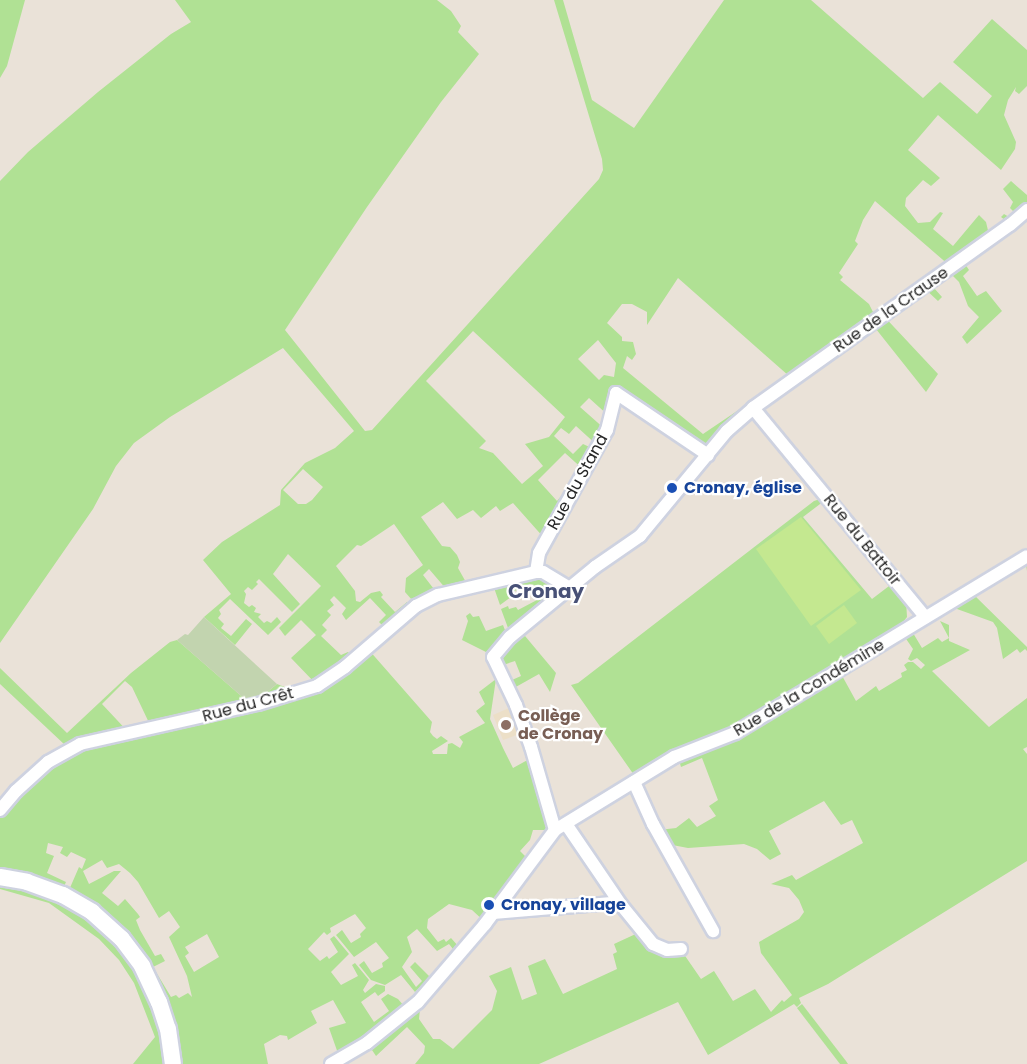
<!DOCTYPE html>
<meta charset="utf-8">
<style>
body{margin:0}
#map{position:relative;width:1027px;height:1064px;overflow:hidden;background:#eae2d8;font-family:Poppins,sans-serif}
div>[style]{position:absolute}
.education>*{inset:0;background:#ecdfc7}
.green>*{inset:0;background:#b0e194}
.cemetery>*{inset:0;background:#c2d4af}
.pitch>*{inset:0;background:#c4e890}
.roads{filter:drop-shadow(2px 0 #ced2e0) drop-shadow(-2px 0 #ced2e0) drop-shadow(0 2px #ced2e0) drop-shadow(0 -2px #ced2e0)}
.minor>*{height:12px;margin:-6px;padding:0 6px;transform-origin:6px;border-radius:6px;background:#fff}
.secondary>*{height:16px;margin:-8px;padding:0 8px;transform-origin:8px;border-radius:8px;background:#fff}
.dots>*{width:16px;height:16px;translate:-50% -50%;box-sizing:border-box;border:3px solid #fff;border-radius:50%}
span{translate:-50% -50%;white-space:nowrap;text-align:center;line-height:1.15;-webkit-text-stroke:4.5px #fff;paint-order:stroke}
.street-label{font-size:16px;color:#272727}
.transit-label{font-size:16px;color:#164399;font-weight:700}
.left{translate:0 -50%;text-align:left}
.education-label{font-size:16px;color:#785e54;font-weight:700}
.quarter-label{font-size:20px;color:#485177;font-weight:700}
</style>
<div id="map">
<div class="education">
<i style="clip-path:polygon(509px 708px,519px 734px,503px 740px,493px 715px)"></i>
</div>
<div class="green">
<i style="clip-path:polygon(0 0,25px 0,7px 66px,0 78px)"></i>
<i style="clip-path:polygon(evenodd,175px 0,437px 0,451px 11px,461px 26px,458px 32px,479px 54px,441px 102px,367px 207px,285px 330px,365px 431px,372px 430px,599px 179px,603px 170px,602px 159px,554px 0,563px 0,592px 100px,634px 128px,724px 0,811px 0,923px 98px,940px 82px,977px 114px,992px 96px,953px 62px,992px 19px,1027px 50px,1027px 86px,1019px 94px,1015px 91px,1016px 87px,1008px 100px,1004px 115px,1016px 142px,1015px 149px,1001px 170px,938px 115px,908px 150px,940px 178px,931px 186px,923px 180px,906px 198px,905px 206px,918px 223px,930px 222px,940px 212px,943px 213px,933px 229px,953px 246px,979px 215px,986px 222px,990px 239px,950px 266px,875px 201px,863px 220px,855px 241px,858px 244px,839px 273px,843px 277px,840px 280px,869px 304px,874px 314px,879px 311px,938px 374px,926px 392px,876px 329px,761px 412px,752px 409px,707px 453px,616px 391px,609px 416px,589px 398px,580px 407px,606px 430px,598px 446px,576px 426px,569px 434px,561px 428px,554px 436px,573px 454px,583px 444px,596px 450px,585px 471px,565px 453px,538px 480px,557px 501px,563px 494px,569px 498px,545px 539px,513px 503px,500px 511px,496px 506px,481px 518px,473px 510px,457px 519px,443px 502px,421px 517px,442px 546px,450px 547px,457px 555px,460px 562px,458px 568px,467px 584px,447px 590px,429px 569px,423px 575px,437px 593px,428px 597px,425px 594px,412px 600px,405px 592px,406px 578px,423px 565px,394px 524px,361px 546px,357px 545px,336px 566px,355px 591px,356px 601px,360px 602px,371px 593px,380px 591px,383px 595px,381px 597px,395px 612px,407px 602px,412px 607px,386px 629px,379px 622px,386px 615px,370px 598px,346px 620px,342px 614px,346px 608px,334px 596px,330px 600px,334px 605px,327px 611px,331px 615px,322px 625px,327px 630px,321px 636px,341px 655px,348px 652px,354px 658px,317px 685px,291px 658px,316px 635px,301px 620px,285px 636px,279px 628px,321px 586px,288px 554px,273px 574px,300px 604px,292px 612px,259px 579px,256px 582px,258px 584px,252px 590px,248px 587px,244px 591px,246px 594px,244px 603px,249px 607px,252px 605px,256px 608px,254px 612px,261px 614px,258px 617px,264px 623px,267px 621px,271px 623px,277px 617px,281px 622px,268px 635px,230px 599px,219px 610px,221px 614px,218px 618px,224px 624px,221px 628px,231px 636px,246px 619px,252px 624px,235px 645px,204px 617px,231px 594px,203px 560px,222px 542px,280px 505px,281px 490px,305px 463px,335px 448px,354px 431px,283px 348px,170px 417px,134px 443px,116px 466px,93px 509px,0 643px,0 181px,28px 152px,98px 92px,171px 34px,191px 22px,175px 0,678px 278px,789px 376px,703px 434px,623px 368px,627px 356px,632px 360px,636px 354px,633px 342px,622px 341px,622px 337px,607px 323px,622px 304px,632px 304px,647px 312px,647px 325px,678px 278px,175px 0,473px 331px,565px 417px,549px 437px,525px 444px,543px 466px,522px 484px,493px 453px,479px 448px,486px 441px,426px 381px,473px 331px,175px 0,598px 340px,616px 363px,614px 377px,604px 375px,599px 380px,578px 359px,598px 340px,175px 0,303px 469px,323px 487px,312px 500px,306px 504px,298px 504px,283px 490px,303px 469px)"></i>
<i style="clip-path:polygon(1011px 181px,1027px 195px,1027px 208px,1010px 224px,1001px 217px,1004px 214px,1009px 217px,1014px 212px,1010px 208px,1013px 202px,1003px 189px)"></i>
<i style="clip-path:polygon(963px 261px,969px 270px,963px 276px,977px 296px,986px 291px,1002px 311px,967px 344px,962px 337px,979px 317px,968px 306px,959px 282px,951px 274px,934px 288px,942px 297px,938px 301px,924px 288px)"></i>
<i style="clip-path:polygon(820px 499px,824px 501px,803px 517px,872px 599px,893px 583px,906px 600px,907px 617px,896px 631px,731px 730px,634px 775px,571px 685px,578px 683px,814px 501px)"></i>
<i style="clip-path:polygon(1027px 551px,1027px 571px,1026px 564px,1023px 562px,972px 593px,1027px 647px,1027px 651px,1025px 649px,1020px 653px,1017px 649px,1003px 659px,997px 628px,993px 622px,957px 609px,950px 603px)"></i>
<i style="clip-path:polygon(536px 573px,568px 588px,511px 636px,501px 609px,508px 606px,509px 609px,516px 607px,518px 610px,537px 600px,540px 594px,536px 586px,530px 584px,510px 593px,511px 597px,500px 605px,492px 582px)"></i>
<i style="clip-path:polygon(470px 613px,473px 617px,479px 616px,486px 631px,503px 625px,508px 638px,492px 655px,462px 640px,468px 621px,466px 616px)"></i>
<i style="clip-path:polygon(940px 621px,949px 625px,949px 641px,970px 650px,932px 671px,989px 727px,1027px 698px,1027px 747px,1023px 749px,1027px 754px,1027px 861px,828px 984px,799px 998px,801px 1003px,797px 1007px,794px 1004px,708px 1055px,678px 1002px,539px 1064px,415px 1064px,424px 1053px,425px 1046px,407px 1027px,376px 1056px,370px 1047px,420px 1009px,419px 1019px,433px 1039px,440px 1039px,453px 1049px,492px 1010px,497px 991px,489px 976px,511px 967px,522px 1000px,537px 994px,528px 966px,545px 959px,563px 994px,617px 969px,613px 954px,617px 952px,614px 944px,640px 932px,681px 950px,701px 979px,714px 971px,733px 1001px,755px 989px,771px 1012px,782px 1000px,784px 1002px,792px 995px,761px 953px,759px 942px,799px 919px,804px 912px,799px 900px,789px 888px,771px 884px,792px 875px,796px 880px,863px 843px,852px 820px,841px 825px,824px 801px,769px 831px,781px 854px,770px 860px,757px 849px,744px 844px,688px 848px,667px 844px,659px 830px,676px 828px,689px 818px,697px 827px,716px 816px,709px 806px,718px 800px,702px 758px,681px 767px,679px 760px,840px 672px,856px 701px,876px 686px,879px 691px,902px 677px,901px 673px,907px 670px,904px 665px,908px 662px,913px 662px,921px 669px,925px 665px,917px 658px,911px 661px,908px 659px,913px 649px,902px 633px,916px 630px,913px 633px,922px 648px,938px 638px,942px 642px,949px 638px)"></i>
<i style="clip-path:polygon(520px 630px,556px 673px,550px 692px,539px 674px,514px 688px,505px 683px,521px 676px,515px 661px,497px 667px,494px 658px)"></i>
<i style="clip-path:polygon(evenodd,177px 640px,247px 701px,260px 698px,277px 684px,298px 692px,152px 729px,132px 687px,125px 681px,102px 704px,131px 735px,293px 696px,368px 649px,432px 722px,430px 732px,433px 736px,437px 739px,441px 736px,448px 741px,432px 751px,433px 754px,447px 754px,448px 744px,452px 743px,460px 748px,463px 742px,459px 737px,485px 723px,476px 711px,485px 704px,479px 692px,496px 679px,490px 719px,503px 748px,513px 768px,533px 757px,554px 830px,533px 830px,530px 840px,520px 851px,530px 861px,485px 922px,472px 910px,449px 904px,428px 919px,427px 928px,438px 942px,444px 939px,446px 942px,451px 938px,459px 947px,457px 954px,449px 944px,437px 951px,417px 929px,407px 937px,412px 952px,402px 967px,416px 987px,422px 981px,410px 967px,415px 962px,430px 977px,415px 992px,401px 975px,385px 985px,371px 980px,359px 965px,364px 961px,372px 973px,383px 967px,382px 963px,389px 958px,376px 942px,354px 957px,336px 935px,342px 930px,351px 943px,361px 937px,360px 934px,366px 928px,355px 914px,330px 928px,331px 932px,327px 935px,324px 932px,308px 949px,320px 961px,327px 956px,329px 959px,338px 952px,330px 939px,334px 936px,349px 954px,331px 972px,341px 985px,358px 976px,352px 965px,355px 963px,369px 980px,363px 990px,365px 993px,376px 984px,385px 986px,385px 991px,378px 996px,375px 992px,361px 1002px,374px 1022px,389px 1011px,381px 999px,388px 994px,398px 999px,404px 1006px,340px 1059px,329px 1028px,346px 1023px,333px 1000px,311px 1011px,317px 1023px,288px 1040px,287px 1036px,280px 1035px,264px 1044px,268px 1064px,133px 1064px,155px 1037px,134px 983px,119px 960px,99px 939px,49px 903px,0 889px,0 803px,46px 758px,65px 745px,0 684px,0 668px,67px 733px,131px 673px,170px 642px,177px 640px,48px 843px,63px 847px,60px 853px,67px 857px,71px 852px,86px 859px,82px 869px,79px 867px,66px 897px,60px 895px,66px 882px,47px 873px,54px 856px,46px 853px,48px 843px,177px 640px,102px 860px,107px 868px,119px 864px,130px 873px,138px 882px,159px 918px,169px 911px,180px 927px,169px 937px,187px 976px,192px 997px,188px 993px,179px 998px,176px 995px,171px 997px,153px 967px,165px 961px,161px 954px,155px 956px,140px 930px,136px 920px,140px 917px,138px 914px,125px 899px,118px 906px,102px 893px,121px 871px,114px 871px,89px 884px,83px 871px,102px 860px,177px 640px,207px 934px,219px 957px,194px 972px,185px 956px,189px 953px,185px 947px,207px 934px)"></i>
<i style="clip-path:polygon(802px 1004px,846px 1061px,848px 1064px,840px 1064px,797px 1008px)"></i>
</div>
<div class="cemetery">
<i style="clip-path:polygon(204px 617px,277px 684px,260px 698px,247px 701px,177px 640px,185px 634px,188px 635px)"></i>
</div>
<div class="pitch">
<i style="clip-path:polygon(801px 517px,861px 590px,811px 626px,756px 549px)"></i>
<i style="clip-path:polygon(844px 605px,857px 623px,829px 644px,816px 626px)"></i>
</div>
<div class="roads">
<div class="minor">
<i style="left:753px;top:408px;width:271px;rotate:50.5deg"></i>
<i style="left:536px;top:572px;width:19px;rotate:-81deg"></i>
<i style="left:539px;top:553px;width:141px;rotate:-61.1deg"></i>
<i style="left:607px;top:430px;width:38px;rotate:-76deg"></i>
<i style="left:616px;top:393px;width:111px;rotate:34deg"></i>
<i style="left:634px;top:782px;width:46px;rotate:65.7deg"></i>
<i style="left:653px;top:824px;width:123px;rotate:60.7deg"></i>
<i style="left:0;top:810px;width:25px;rotate:-50deg"></i>
<i style="left:16px;top:791px;width:43px;rotate:-42.2deg"></i>
<i style="left:48px;top:762px;width:37px;rotate:-29deg"></i>
<i style="left:80px;top:744px;width:182px;rotate:-12.7deg"></i>
<i style="left:258px;top:704px;width:62px;rotate:-17deg"></i>
<i style="left:317px;top:686px;width:34px;rotate:-34deg"></i>
<i style="left:345px;top:667px;width:94px;rotate:-40.7deg"></i>
<i style="left:416px;top:606px;width:25px;rotate:-27deg"></i>
<i style="left:438px;top:595px;width:101px;rotate:-13.2deg"></i>
<i style="left:536px;top:572px;width:7px"></i>
<i style="left:543px;top:572px;width:31px;rotate:31deg"></i>
<i style="left:566px;top:824px;width:99px;rotate:55.7deg"></i>
<i style="left:555px;top:830px;width:86px;rotate:-106.1deg"></i>
<i style="left:531px;top:747px;width:45px;rotate:-109.7deg"></i>
<i style="left:516px;top:705px;width:53px;rotate:-115.6deg"></i>
<i style="left:493px;top:657px;width:26px;rotate:-50deg"></i>
<i style="left:510px;top:637px;width:110px;rotate:-39.5deg"></i>
<i style="left:595px;top:567px;width:55px;rotate:-34.6deg"></i>
<i style="left:640px;top:536px;width:136px;rotate:-50.4deg"></i>
<i style="left:727px;top:431px;width:35px;rotate:-41deg"></i>
<i style="left:753px;top:408px;width:315px;rotate:-35.5deg"></i>
<i style="left:1010px;top:225px;width:23px;rotate:-41deg"></i>
<i style="left:493px;top:913px;width:119px;rotate:-4.8deg"></i>
<i style="left:612px;top:903px;width:10px;rotate:17deg"></i>
<i style="left:622px;top:906px;width:49px;rotate:50.8deg"></i>
<i style="left:653px;top:944px;width:15px;rotate:23deg"></i>
<i style="left:667px;top:950px;width:14px;rotate:-4deg"></i>
<i style="left:331px;top:1064px;width:42px;rotate:-30.3deg"></i>
<i style="left:367px;top:1043px;width:65px;rotate:-38.8deg"></i>
<i style="left:418px;top:1002px;width:103px;rotate:-49.3deg"></i>
<i style="left:485px;top:924px;width:117px;rotate:-53.3deg"></i>
<i style="left:555px;top:830px;width:140px;rotate:-31.5deg"></i>
<i style="left:674px;top:757px;width:66px;rotate:-21.5deg"></i>
<i style="left:735px;top:733px;width:341px;rotate:-31.2deg"></i>
</div>
<div class="secondary">
<i style="left:0;top:877px;width:27px;rotate:10deg"></i>
<i style="left:27px;top:882px;width:38px;rotate:20deg"></i>
<i style="left:63px;top:895px;width:34px;rotate:30deg"></i>
<i style="left:92px;top:912px;width:40px;rotate:42deg"></i>
<i style="left:122px;top:939px;width:34px;rotate:53deg"></i>
<i style="left:142px;top:966px;width:40px;rotate:65deg"></i>
<i style="left:159px;top:1002px;width:28px;rotate:72deg"></i>
<i style="left:168px;top:1029px;width:35px;rotate:82deg"></i>
</div>
</div>
<div class="dots">
<i style="left:672px;top:488px;background:#1a4fb4"></i>
<i style="left:506px;top:725px;background:#8d6e63"></i>
<i style="left:489px;top:905px;background:#1a4fb4"></i>
</div>
<div class="street-label">
<span style="left:891px;top:310px;rotate:-35deg">Rue de la Crause</span>
<span style="left:578px;top:482px;rotate:-61deg">Rue du Stand</span>
<span style="left:862px;top:540px;rotate:51deg">Rue du Battoir</span>
<span style="left:809px;top:688px;rotate:-31deg">Rue de la Condémine</span>
<span style="left:248px;top:705px;rotate:-15deg">Rue du Crêt</span>
</div>
<div class="transit-label">
<span class="left" style="left:684px;top:488px">Cronay, église</span>
<span class="left" style="left:501px;top:905px">Cronay, village</span>
</div>
<div class="education-label">
<span class="left" style="left:518px;top:725px">Collège<br>de Cronay</span>
</div>
<div class="quarter-label">
<span style="left:546px;top:591px">Cronay</span>
</div>
</div>
